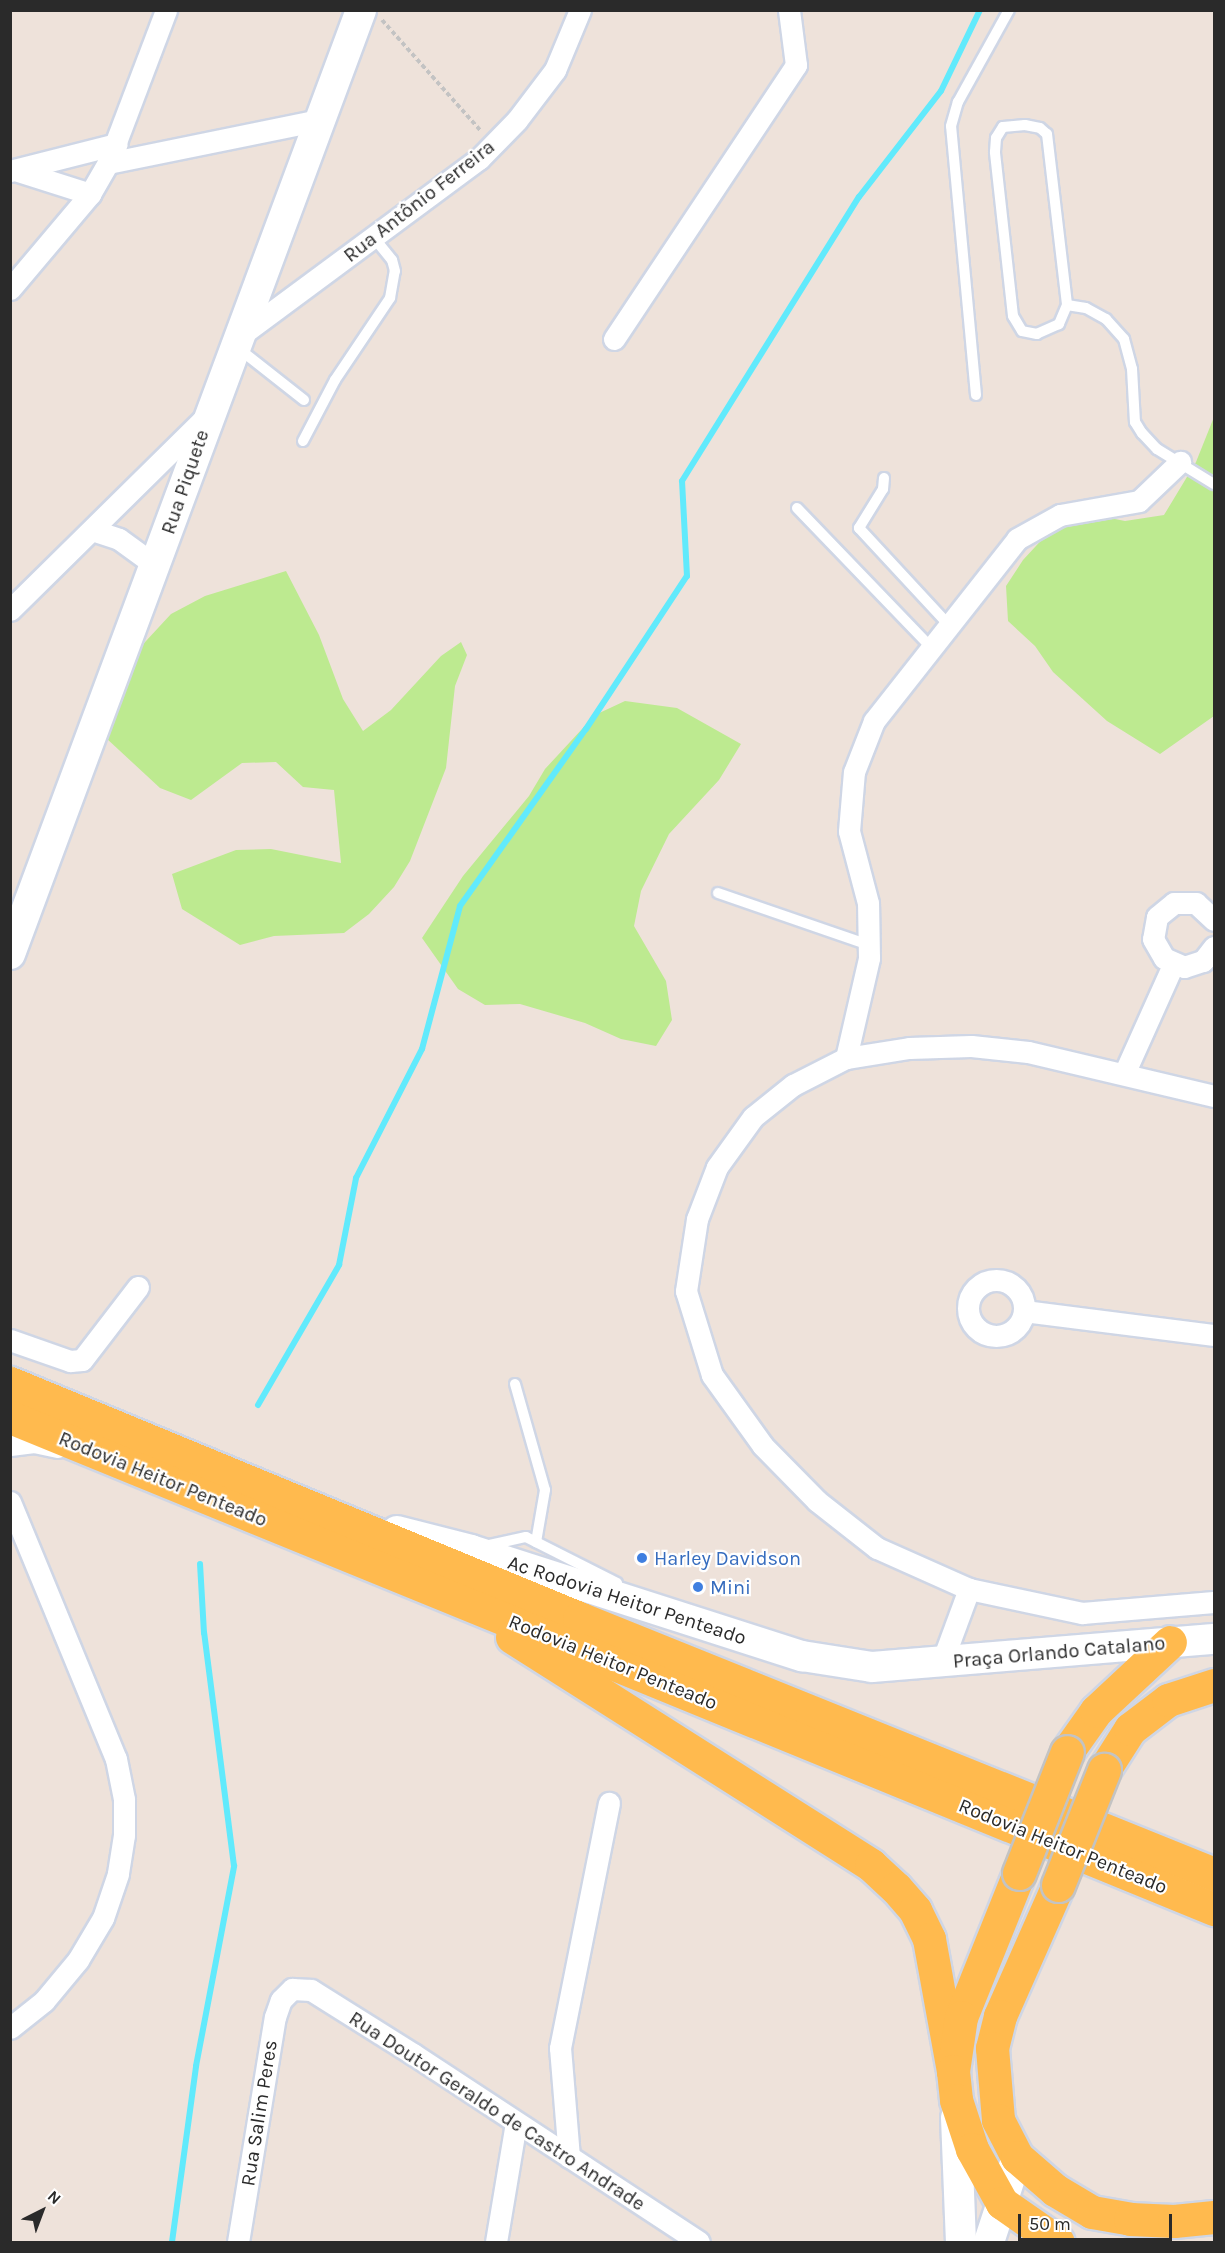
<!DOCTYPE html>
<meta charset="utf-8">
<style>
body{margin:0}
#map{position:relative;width:1225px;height:2253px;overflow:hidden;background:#eee2da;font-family:Karla,sans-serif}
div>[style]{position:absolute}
.green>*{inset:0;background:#bdea90}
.stream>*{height:6px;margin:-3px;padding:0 3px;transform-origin:3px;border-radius:3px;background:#61eafc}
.path>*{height:4px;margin-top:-2px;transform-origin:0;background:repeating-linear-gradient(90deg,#c3c3c3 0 4.5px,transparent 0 7.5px)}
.roads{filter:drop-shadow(2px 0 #cfd6e5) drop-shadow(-2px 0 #cfd6e5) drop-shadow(0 2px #cfd6e5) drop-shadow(0 -2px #cfd6e5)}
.lane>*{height:10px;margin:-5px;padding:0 5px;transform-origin:5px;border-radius:5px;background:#fff}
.street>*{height:21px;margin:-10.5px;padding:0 10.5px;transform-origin:10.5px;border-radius:10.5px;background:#fff}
.street>.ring{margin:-10.5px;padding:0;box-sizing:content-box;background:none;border:21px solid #fff;border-radius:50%}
.secondary>*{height:30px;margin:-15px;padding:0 15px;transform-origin:15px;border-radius:15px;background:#fff}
.primary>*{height:33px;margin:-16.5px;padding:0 16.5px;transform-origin:16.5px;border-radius:16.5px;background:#ffba4e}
.bridges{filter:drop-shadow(2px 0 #c3c3c3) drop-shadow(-2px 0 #c3c3c3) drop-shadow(0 2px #c3c3c3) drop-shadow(0 -2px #c3c3c3)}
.primary-bridge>*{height:33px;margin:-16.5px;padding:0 16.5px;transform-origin:16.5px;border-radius:16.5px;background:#ffba4e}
.dots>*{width:16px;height:16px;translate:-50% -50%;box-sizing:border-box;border:3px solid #fff;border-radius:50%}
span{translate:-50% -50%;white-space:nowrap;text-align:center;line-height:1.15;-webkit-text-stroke:4.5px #fff;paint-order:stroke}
.street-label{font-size:20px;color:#2a2a2a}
.shop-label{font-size:20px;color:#366cbe}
.left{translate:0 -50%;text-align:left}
.frame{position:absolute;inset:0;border:12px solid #2a2a2a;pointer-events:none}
.north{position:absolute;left:12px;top:2181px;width:60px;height:60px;-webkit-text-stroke:4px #fff;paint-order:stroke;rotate:42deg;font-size:16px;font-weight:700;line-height:24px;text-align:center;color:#2a2a2a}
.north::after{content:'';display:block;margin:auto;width:21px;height:27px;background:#2a2a2a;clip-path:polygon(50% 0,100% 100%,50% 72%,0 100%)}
.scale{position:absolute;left:1018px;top:2214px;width:154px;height:27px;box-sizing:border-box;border:3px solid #2a2a2a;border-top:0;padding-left:8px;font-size:18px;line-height:21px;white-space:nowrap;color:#2a2a2a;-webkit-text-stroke:4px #fff;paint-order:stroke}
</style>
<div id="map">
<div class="green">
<i style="clip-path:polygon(1214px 417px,1214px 716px,1160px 754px,1107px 721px,1053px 672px,1035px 646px,1008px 621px,1006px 586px,1023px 560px,1048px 533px,1090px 514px,1125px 521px,1164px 515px,1196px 462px)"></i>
<i style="clip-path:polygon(286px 571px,319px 635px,343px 699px,363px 731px,391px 710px,441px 656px,461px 642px,467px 655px,455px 686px,446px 768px,410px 861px,394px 887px,369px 914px,344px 933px,274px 936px,240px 945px,182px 909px,172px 874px,236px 850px,271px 849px,341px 863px,334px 790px,303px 787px,276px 762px,242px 763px,191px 800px,160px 788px,106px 738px,100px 700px,121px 668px,171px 614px,205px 596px)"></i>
<i style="clip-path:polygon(625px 701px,677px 708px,741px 744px,719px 780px,669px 834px,641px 891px,634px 926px,666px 981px,672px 1020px,656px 1046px,621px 1039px,585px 1023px,520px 1004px,485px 1005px,458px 989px,422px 938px,463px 876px,529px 796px,545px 769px,595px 715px)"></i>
</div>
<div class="stream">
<i style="left:258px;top:1405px;width:162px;rotate:-59.9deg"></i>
<i style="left:339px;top:1265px;width:89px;rotate:-78.9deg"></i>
<i style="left:356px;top:1178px;width:145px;rotate:-62.9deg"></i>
<i style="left:422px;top:1049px;width:148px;rotate:-75.1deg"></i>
<i style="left:460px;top:906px;width:217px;rotate:-54.6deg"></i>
<i style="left:586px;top:729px;width:183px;rotate:-56.6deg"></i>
<i style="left:687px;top:576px;width:95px;rotate:-93deg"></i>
<i style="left:682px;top:481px;width:335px;rotate:-58.1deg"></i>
<i style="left:859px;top:197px;width:134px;rotate:-52.3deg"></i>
<i style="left:941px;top:91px;width:90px;rotate:-64.3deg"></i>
<i style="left:172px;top:2242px;width:178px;rotate:-82.2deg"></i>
<i style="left:196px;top:2066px;width:204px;rotate:-79.2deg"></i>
<i style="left:234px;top:1866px;width:235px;rotate:-97.3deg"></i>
<i style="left:204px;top:1633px;width:69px;rotate:-93.3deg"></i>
</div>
<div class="path">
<i style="left:382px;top:20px;width:149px;rotate:48.3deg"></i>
</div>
<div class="roads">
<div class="lane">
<i style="left:1025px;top:125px;width:15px;rotate:11deg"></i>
<i style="left:1040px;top:128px;width:9px;rotate:41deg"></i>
<i style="left:1047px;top:134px;width:172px;rotate:83.3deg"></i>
<i style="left:1067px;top:305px;width:21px;rotate:113deg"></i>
<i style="left:1059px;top:324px;width:24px;rotate:156deg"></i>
<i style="left:1037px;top:334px;width:15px;rotate:-169deg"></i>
<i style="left:1022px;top:331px;width:17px;rotate:-121deg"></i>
<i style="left:1013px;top:316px;width:165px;rotate:-96.3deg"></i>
<i style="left:995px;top:152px;width:14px;rotate:-86deg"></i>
<i style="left:996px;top:138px;width:13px;rotate:-58deg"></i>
<i style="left:1003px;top:127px;width:22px;rotate:-5deg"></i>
<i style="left:1067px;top:305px;width:19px;rotate:9deg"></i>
<i style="left:1086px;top:308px;width:23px;rotate:29deg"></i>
<i style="left:1106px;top:319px;width:27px;rotate:48deg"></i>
<i style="left:1124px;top:339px;width:31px;rotate:75deg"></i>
<i style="left:1132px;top:369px;width:53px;rotate:86.8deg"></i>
<i style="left:1135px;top:422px;width:13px;rotate:58deg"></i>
<i style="left:1142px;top:433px;width:22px;rotate:47deg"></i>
<i style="left:1157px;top:449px;width:67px;rotate:31.6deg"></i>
<i style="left:238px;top:348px;width:84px;rotate:38.2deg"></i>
<i style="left:976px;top:395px;width:270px;rotate:-95.3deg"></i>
<i style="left:951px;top:126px;width:25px;rotate:-74deg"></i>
<i style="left:958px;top:102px;width:105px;rotate:-61deg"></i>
<i style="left:303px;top:441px;width:69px;rotate:-62.3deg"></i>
<i style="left:335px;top:380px;width:99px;rotate:-56.1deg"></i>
<i style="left:390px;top:298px;width:27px;rotate:-80deg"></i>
<i style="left:395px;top:271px;width:11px;rotate:-105deg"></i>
<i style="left:392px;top:260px;width:28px;rotate:-129deg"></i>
<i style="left:884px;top:478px;width:11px;rotate:95deg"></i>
<i style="left:883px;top:489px;width:46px;rotate:121.6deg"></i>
<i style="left:859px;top:528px;width:131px;rotate:47.2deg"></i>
<i style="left:797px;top:508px;width:192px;rotate:46.1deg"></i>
<i style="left:718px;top:893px;width:160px;rotate:19deg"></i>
<i style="left:515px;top:1384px;width:110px;rotate:74.2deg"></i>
<i style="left:545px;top:1490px;width:53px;rotate:99.8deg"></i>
<i style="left:485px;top:1546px;width:42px;rotate:-12.4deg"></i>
<i style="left:526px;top:1537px;width:102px;rotate:26.8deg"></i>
</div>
<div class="street">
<i style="left:108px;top:163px;width:215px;rotate:-11.5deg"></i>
<i style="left:10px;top:171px;width:110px;rotate:-14.2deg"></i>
<i style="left:18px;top:171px;width:76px;rotate:17.7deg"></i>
<i style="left:10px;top:289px;width:124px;rotate:-49.9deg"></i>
<i style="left:90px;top:194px;width:36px;rotate:-60deg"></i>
<i style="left:108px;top:163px;width:164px;rotate:-69.2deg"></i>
<i style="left:245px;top:332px;width:291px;rotate:-36.5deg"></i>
<i style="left:479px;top:159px;width:54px;rotate:-45.7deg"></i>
<i style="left:517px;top:120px;width:63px;rotate:-52.8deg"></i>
<i style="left:555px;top:70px;width:65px;rotate:-67.4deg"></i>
<i style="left:614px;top:339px;width:329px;rotate:-56.4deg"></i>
<i style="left:796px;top:65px;width:55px;rotate:-97.3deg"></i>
<i style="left:92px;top:530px;width:28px;rotate:18deg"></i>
<i style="left:119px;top:539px;width:46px;rotate:36.1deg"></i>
<i style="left:10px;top:610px;width:276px;rotate:-44.6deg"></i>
<i style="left:1214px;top:920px;width:25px;rotate:-137deg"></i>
<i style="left:1196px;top:903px;width:22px;rotate:180deg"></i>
<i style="left:1174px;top:903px;width:22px;rotate:141deg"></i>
<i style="left:1157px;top:917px;width:22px;rotate:100deg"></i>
<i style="left:1153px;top:939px;width:22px;rotate:60deg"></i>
<i style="left:1164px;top:958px;width:22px;rotate:24deg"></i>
<i style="left:1184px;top:967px;width:20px;rotate:-18deg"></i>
<i style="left:1203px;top:961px;width:18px;rotate:-52deg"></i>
<i style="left:846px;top:1058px;width:103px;rotate:-77deg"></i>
<i style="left:869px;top:958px;width:55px;rotate:-91deg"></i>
<i style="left:868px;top:903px;width:74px;rotate:-104.8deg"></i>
<i style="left:849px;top:831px;width:59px;rotate:-85.2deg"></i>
<i style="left:854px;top:772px;width:55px;rotate:-68.6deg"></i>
<i style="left:874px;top:721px;width:231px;rotate:-51.8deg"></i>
<i style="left:1017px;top:539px;width:49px;rotate:-29.2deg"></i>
<i style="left:1060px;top:515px;width:80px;rotate:-10deg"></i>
<i style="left:1139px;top:501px;width:57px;rotate:-43.6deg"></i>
<i style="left:1124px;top:1074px;width:120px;rotate:-65.8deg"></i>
<i style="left:1214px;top:1096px;width:191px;rotate:-166.7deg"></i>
<i style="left:1028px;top:1052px;width:57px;rotate:-174deg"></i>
<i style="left:971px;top:1046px;width:62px;rotate:178.2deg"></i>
<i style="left:909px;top:1048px;width:64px;rotate:171deg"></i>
<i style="left:846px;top:1058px;width:59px;rotate:153deg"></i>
<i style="left:793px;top:1085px;width:51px;rotate:141.3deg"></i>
<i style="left:753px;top:1117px;width:62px;rotate:125.8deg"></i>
<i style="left:717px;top:1167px;width:56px;rotate:111deg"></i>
<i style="left:697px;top:1219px;width:73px;rotate:98.7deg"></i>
<i style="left:686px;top:1291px;width:88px;rotate:72.8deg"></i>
<i style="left:712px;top:1375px;width:87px;rotate:54.3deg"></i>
<i style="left:763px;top:1446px;width:77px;rotate:45.5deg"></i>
<i style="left:817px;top:1501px;width:76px;rotate:38.1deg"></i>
<i style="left:877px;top:1548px;width:101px;rotate:24deg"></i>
<i style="left:969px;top:1589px;width:116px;rotate:12deg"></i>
<i style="left:1082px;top:1613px;width:132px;rotate:-4.8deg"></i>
<i class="ring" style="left:968px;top:1280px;width:35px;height:35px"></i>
<i style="left:1024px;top:1311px;width:192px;rotate:7.2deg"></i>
<i style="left:10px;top:1340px;width:64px;rotate:19.3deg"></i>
<i style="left:70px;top:1361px;width:12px;rotate:-5deg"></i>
<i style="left:82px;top:1360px;width:92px;rotate:-52.5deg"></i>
<i style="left:10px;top:1445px;width:24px;rotate:-7deg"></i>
<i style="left:34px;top:1442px;width:24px;rotate:12deg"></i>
<i style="left:10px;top:1502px;width:278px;rotate:67.6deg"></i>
<i style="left:116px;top:1759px;width:41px;rotate:78.7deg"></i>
<i style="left:124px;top:1799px;width:36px;rotate:90deg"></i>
<i style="left:124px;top:1835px;width:39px;rotate:99deg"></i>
<i style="left:118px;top:1874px;width:46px;rotate:108.8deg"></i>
<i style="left:103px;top:1918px;width:49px;rotate:120.8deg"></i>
<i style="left:78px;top:1960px;width:53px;rotate:129.7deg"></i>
<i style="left:44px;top:2001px;width:43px;rotate:141.5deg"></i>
<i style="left:942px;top:1662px;width:78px;rotate:-69.7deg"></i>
<i style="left:569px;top:2157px;width:109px;rotate:-94.7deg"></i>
<i style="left:560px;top:2048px;width:250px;rotate:-78.7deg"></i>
<i style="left:238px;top:2242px;width:228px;rotate:-80.7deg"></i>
<i style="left:275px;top:2017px;width:18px;rotate:-71deg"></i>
<i style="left:281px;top:2000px;width:16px;rotate:-45deg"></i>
<i style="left:292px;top:1989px;width:19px;rotate:3deg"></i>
<i style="left:311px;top:1990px;width:120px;rotate:32.1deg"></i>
<i style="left:413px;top:2054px;width:342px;rotate:33.3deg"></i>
<i style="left:496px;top:2242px;width:121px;rotate:-80.5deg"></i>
</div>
<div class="secondary">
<i style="left:10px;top:954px;width:1007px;rotate:-69.6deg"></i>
<i style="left:397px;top:1531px;width:76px;rotate:14.4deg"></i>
<i style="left:471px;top:1550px;width:348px;rotate:17.8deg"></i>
<i style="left:802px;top:1656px;width:71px;rotate:8.9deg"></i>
<i style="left:872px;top:1667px;width:343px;rotate:-4.7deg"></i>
<i style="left:956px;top:2118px;width:124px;rotate:87.7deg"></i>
<i style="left:989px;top:2242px;width:89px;rotate:-71.8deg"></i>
</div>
<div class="primary">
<i style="left:10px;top:1383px;width:616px;rotate:22.44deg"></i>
<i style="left:579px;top:1618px;width:685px;rotate:21.96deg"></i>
<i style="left:10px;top:1417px;width:1301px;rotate:22.23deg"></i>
<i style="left:512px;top:1637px;width:425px;rotate:32.4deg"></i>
<i style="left:871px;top:1865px;width:34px;rotate:43deg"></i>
<i style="left:896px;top:1888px;width:29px;rotate:49deg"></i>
<i style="left:915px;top:1910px;width:32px;rotate:64deg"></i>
<i style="left:929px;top:1939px;width:134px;rotate:79.7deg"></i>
<i style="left:1067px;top:1752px;width:50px;rotate:-54.7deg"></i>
<i style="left:1096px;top:1711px;width:101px;rotate:-43deg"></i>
<i style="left:1104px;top:1770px;width:49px;rotate:-57.6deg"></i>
<i style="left:1130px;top:1729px;width:48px;rotate:-37.3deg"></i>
<i style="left:1168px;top:1700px;width:48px;rotate:-18.1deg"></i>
<i style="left:1019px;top:1873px;width:155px;rotate:111.9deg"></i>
<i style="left:961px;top:2017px;width:55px;rotate:98.4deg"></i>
<i style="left:953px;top:2071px;width:29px;rotate:84deg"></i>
<i style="left:956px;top:2100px;width:52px;rotate:71.9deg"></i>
<i style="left:972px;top:2149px;width:62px;rotate:60.9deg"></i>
<i style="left:1002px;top:2203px;width:68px;rotate:34.9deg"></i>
<i style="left:1058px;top:1885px;width:143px;rotate:113.9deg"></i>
<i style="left:1000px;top:2016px;width:33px;rotate:104deg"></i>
<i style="left:992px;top:2048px;width:72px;rotate:85.2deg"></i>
<i style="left:998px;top:2120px;width:42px;rotate:62.8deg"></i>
<i style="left:1017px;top:2157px;width:50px;rotate:41deg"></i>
<i style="left:1055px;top:2190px;width:43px;rotate:30.7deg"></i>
<i style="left:1092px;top:2212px;width:39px;rotate:10deg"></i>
<i style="left:1130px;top:2219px;width:44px;rotate:2.6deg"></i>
<i style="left:1174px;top:2221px;width:40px;rotate:-5.7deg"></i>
</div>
</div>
<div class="bridges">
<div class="primary-bridge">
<i style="left:1019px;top:1873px;width:130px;rotate:-68.4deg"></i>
<i style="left:1058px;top:1885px;width:124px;rotate:-68.2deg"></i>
</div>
</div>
<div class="dots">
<i style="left:642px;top:1558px;background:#3f7fe0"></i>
<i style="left:698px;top:1587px;background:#3f7fe0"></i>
</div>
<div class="street-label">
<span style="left:419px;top:201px;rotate:-38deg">Rua Antônio Ferreira</span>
<span style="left:185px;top:482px;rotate:-71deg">Rua Piquete</span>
<span style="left:163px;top:1479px;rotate:22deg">Rodovia Heitor Penteado</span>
<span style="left:627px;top:1600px;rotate:18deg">Ac Rodovia Heitor Penteado</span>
<span style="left:1059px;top:1652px;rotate:-5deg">Praça Orlando Catalano</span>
<span style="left:613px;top:1662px;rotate:22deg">Rodovia Heitor Penteado</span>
<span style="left:1063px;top:1846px;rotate:22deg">Rodovia Heitor Penteado</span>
<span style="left:497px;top:2111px;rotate:33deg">Rua Doutor Geraldo de Castro Andrade</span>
<span style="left:259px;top:2113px;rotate:-81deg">Rua Salim Peres</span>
</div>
<div class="shop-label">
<span class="left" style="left:654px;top:1558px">Harley Davidson</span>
<span class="left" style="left:710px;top:1587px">Mini</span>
</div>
<div class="frame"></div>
<div class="north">N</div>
<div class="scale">50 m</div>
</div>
